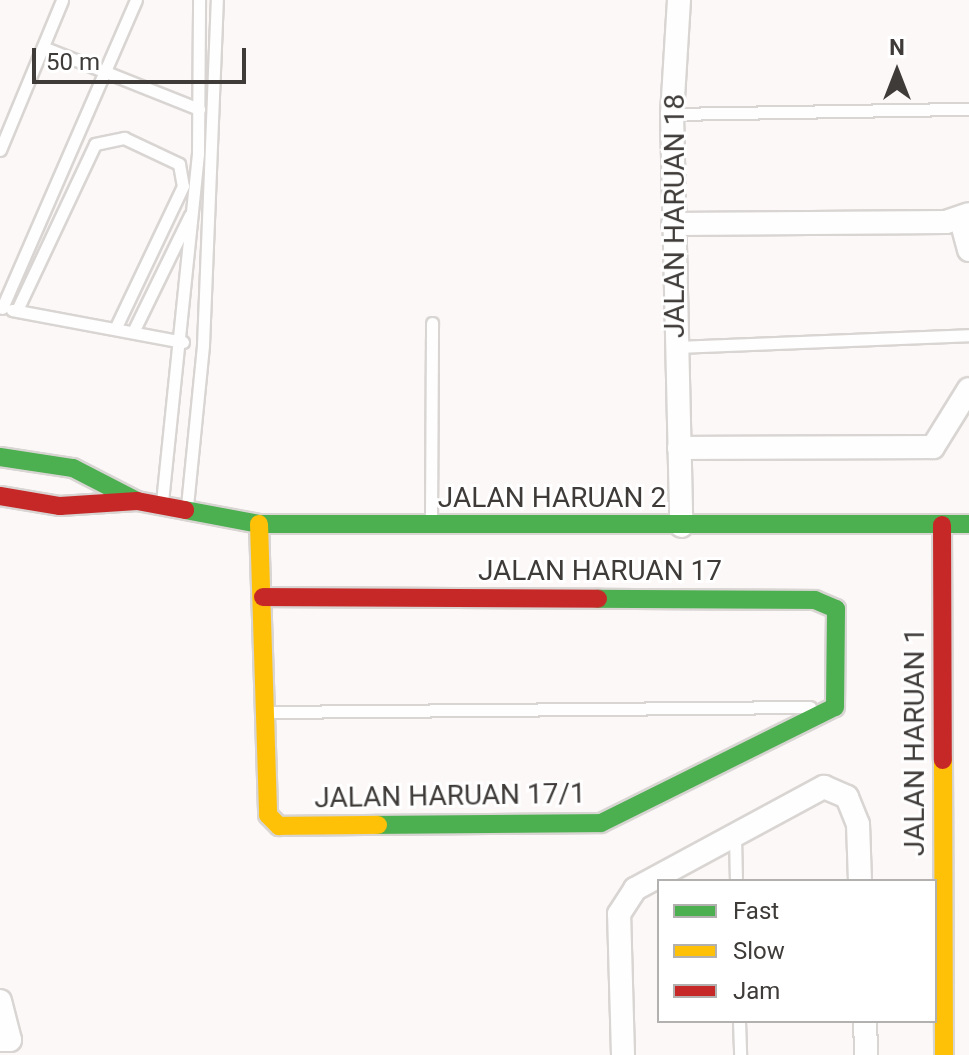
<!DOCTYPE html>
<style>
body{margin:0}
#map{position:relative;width:969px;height:1055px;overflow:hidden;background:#fcf8f7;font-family:Roboto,sans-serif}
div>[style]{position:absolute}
.roads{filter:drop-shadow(2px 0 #d8d5d3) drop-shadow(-2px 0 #d8d5d3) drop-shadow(0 2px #d8d5d3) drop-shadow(0 -2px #d8d5d3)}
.lane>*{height:11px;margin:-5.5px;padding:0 5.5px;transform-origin:5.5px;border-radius:5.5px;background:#fffefe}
.street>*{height:22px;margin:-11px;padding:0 11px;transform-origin:11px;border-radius:11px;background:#fffefe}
.fast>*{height:18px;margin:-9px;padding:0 9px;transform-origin:9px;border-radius:9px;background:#4caf50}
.slow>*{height:18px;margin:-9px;padding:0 9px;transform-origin:9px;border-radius:9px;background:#ffc107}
.jam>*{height:18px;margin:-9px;padding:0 9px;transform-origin:9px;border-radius:9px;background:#c62828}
span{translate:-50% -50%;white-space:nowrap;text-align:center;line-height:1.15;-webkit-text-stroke:6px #fff;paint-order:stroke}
.street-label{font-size:28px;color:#3e3b39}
.legend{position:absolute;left:657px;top:879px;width:280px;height:144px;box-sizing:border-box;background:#fff;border:2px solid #b2b1b0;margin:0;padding:10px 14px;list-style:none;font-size:24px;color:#3e3b39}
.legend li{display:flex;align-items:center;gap:16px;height:40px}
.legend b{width:40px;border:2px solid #b2b1b0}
.north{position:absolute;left:857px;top:32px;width:80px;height:80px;-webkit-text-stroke:6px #fff;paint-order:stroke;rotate:0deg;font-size:22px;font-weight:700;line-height:32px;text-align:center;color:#3e3b39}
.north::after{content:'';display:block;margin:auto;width:28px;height:36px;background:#3e3b39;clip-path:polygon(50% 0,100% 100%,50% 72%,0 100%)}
.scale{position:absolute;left:32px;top:48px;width:214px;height:36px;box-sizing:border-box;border:4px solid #3e3b39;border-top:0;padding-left:10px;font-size:24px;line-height:28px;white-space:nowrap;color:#3e3b39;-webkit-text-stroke:6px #fff;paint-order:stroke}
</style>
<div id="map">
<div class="roads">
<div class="lane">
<i style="left:43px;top:47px;width:168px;rotate:21.7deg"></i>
<i style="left:672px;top:114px;width:297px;rotate:-1deg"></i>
<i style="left:0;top:150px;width:162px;rotate:-67.5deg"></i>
<i style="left:2px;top:308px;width:336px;rotate:-66.5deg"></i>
<i style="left:12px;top:310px;width:174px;rotate:10.6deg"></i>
<i style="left:17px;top:310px;width:183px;rotate:-64.8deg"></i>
<i style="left:95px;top:144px;width:30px;rotate:-12deg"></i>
<i style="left:124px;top:138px;width:61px;rotate:25.3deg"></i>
<i style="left:179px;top:164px;width:22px;rotate:80deg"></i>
<i style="left:183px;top:186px;width:158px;rotate:115.4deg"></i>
<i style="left:133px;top:332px;width:130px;rotate:-64deg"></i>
<i style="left:676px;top:347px;width:293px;rotate:-2.3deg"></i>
<i style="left:162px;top:502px;width:351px;rotate:-84.1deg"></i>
<i style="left:198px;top:153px;width:153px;rotate:-89.6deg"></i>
<i style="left:187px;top:506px;width:162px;rotate:-84.3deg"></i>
<i style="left:203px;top:345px;width:345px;rotate:-87.7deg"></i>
<i style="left:431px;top:523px;width:200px;rotate:-89.7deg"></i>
<i style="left:268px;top:712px;width:542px;rotate:-0.53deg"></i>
<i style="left:735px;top:837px;width:44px;rotate:88.7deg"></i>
<i style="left:739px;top:1021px;width:34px;rotate:88deg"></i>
</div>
<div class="street">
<i style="left:679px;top:0;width:114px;rotate:93.5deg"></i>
<i style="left:672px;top:114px;width:412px;rotate:88.7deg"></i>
<i style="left:961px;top:220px;width:31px;rotate:75deg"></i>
<i style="left:673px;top:224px;width:273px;rotate:-0.4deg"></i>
<i style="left:946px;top:222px;width:24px;rotate:-19deg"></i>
<i style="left:679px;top:448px;width:254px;rotate:-0.2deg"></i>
<i style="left:933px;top:447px;width:68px;rotate:-58.2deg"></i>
<i style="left:0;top:1001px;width:40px;rotate:75.6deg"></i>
<i style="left:10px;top:1040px;width:10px;rotate:180deg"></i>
<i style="left:865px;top:1021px;width:34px;rotate:88deg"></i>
<i style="left:623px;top:1055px;width:141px;rotate:-91.6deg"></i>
<i style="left:619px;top:914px;width:30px;rotate:-57deg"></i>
<i style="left:635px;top:889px;width:215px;rotate:-28.4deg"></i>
<i style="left:824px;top:787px;width:25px;rotate:23deg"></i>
<i style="left:847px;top:797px;width:29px;rotate:68deg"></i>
<i style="left:858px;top:824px;width:57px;rotate:88deg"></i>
</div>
<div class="fast">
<i style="left:0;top:457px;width:74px;rotate:8.6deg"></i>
<i style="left:73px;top:468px;width:72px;rotate:27.3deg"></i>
<i style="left:185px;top:510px;width:75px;rotate:10.7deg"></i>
<i style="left:259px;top:524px;width:710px"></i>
<i style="left:378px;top:825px;width:223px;rotate:-0.5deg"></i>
<i style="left:601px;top:823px;width:261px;rotate:-26.4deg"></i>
<i style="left:835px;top:707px;width:98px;rotate:-89.4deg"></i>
<i style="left:836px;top:609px;width:23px;rotate:-157deg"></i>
<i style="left:815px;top:600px;width:217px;rotate:-179.7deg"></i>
</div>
<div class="slow">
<i style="left:259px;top:524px;width:291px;rotate:88.2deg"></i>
<i style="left:268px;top:815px;width:16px;rotate:45deg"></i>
<i style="left:279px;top:826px;width:99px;rotate:-0.6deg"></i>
<i style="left:943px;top:760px;width:295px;rotate:89.8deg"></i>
</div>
<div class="jam">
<i style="left:0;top:496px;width:61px;rotate:9.5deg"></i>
<i style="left:60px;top:506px;width:77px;rotate:-3.7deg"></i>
<i style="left:137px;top:501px;width:49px;rotate:10.6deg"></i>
<i style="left:942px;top:525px;width:235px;rotate:89.8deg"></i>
<i style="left:263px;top:597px;width:335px;rotate:0.3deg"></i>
</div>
</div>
<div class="street-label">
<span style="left:675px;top:216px;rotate:-90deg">JALAN HARUAN 18</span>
<span style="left:552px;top:498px">JALAN HARUAN 2</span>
<span style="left:600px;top:571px">JALAN HARUAN 17</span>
<span style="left:915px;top:742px;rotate:-90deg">JALAN HARUAN 1</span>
<span style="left:450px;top:796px;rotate:-1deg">JALAN HARUAN 17/1</span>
</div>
<ul class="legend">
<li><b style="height:10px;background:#4caf50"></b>Fast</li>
<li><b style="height:10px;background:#ffc107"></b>Slow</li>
<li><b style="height:10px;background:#c62828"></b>Jam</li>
</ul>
<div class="north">N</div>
<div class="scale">50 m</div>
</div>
